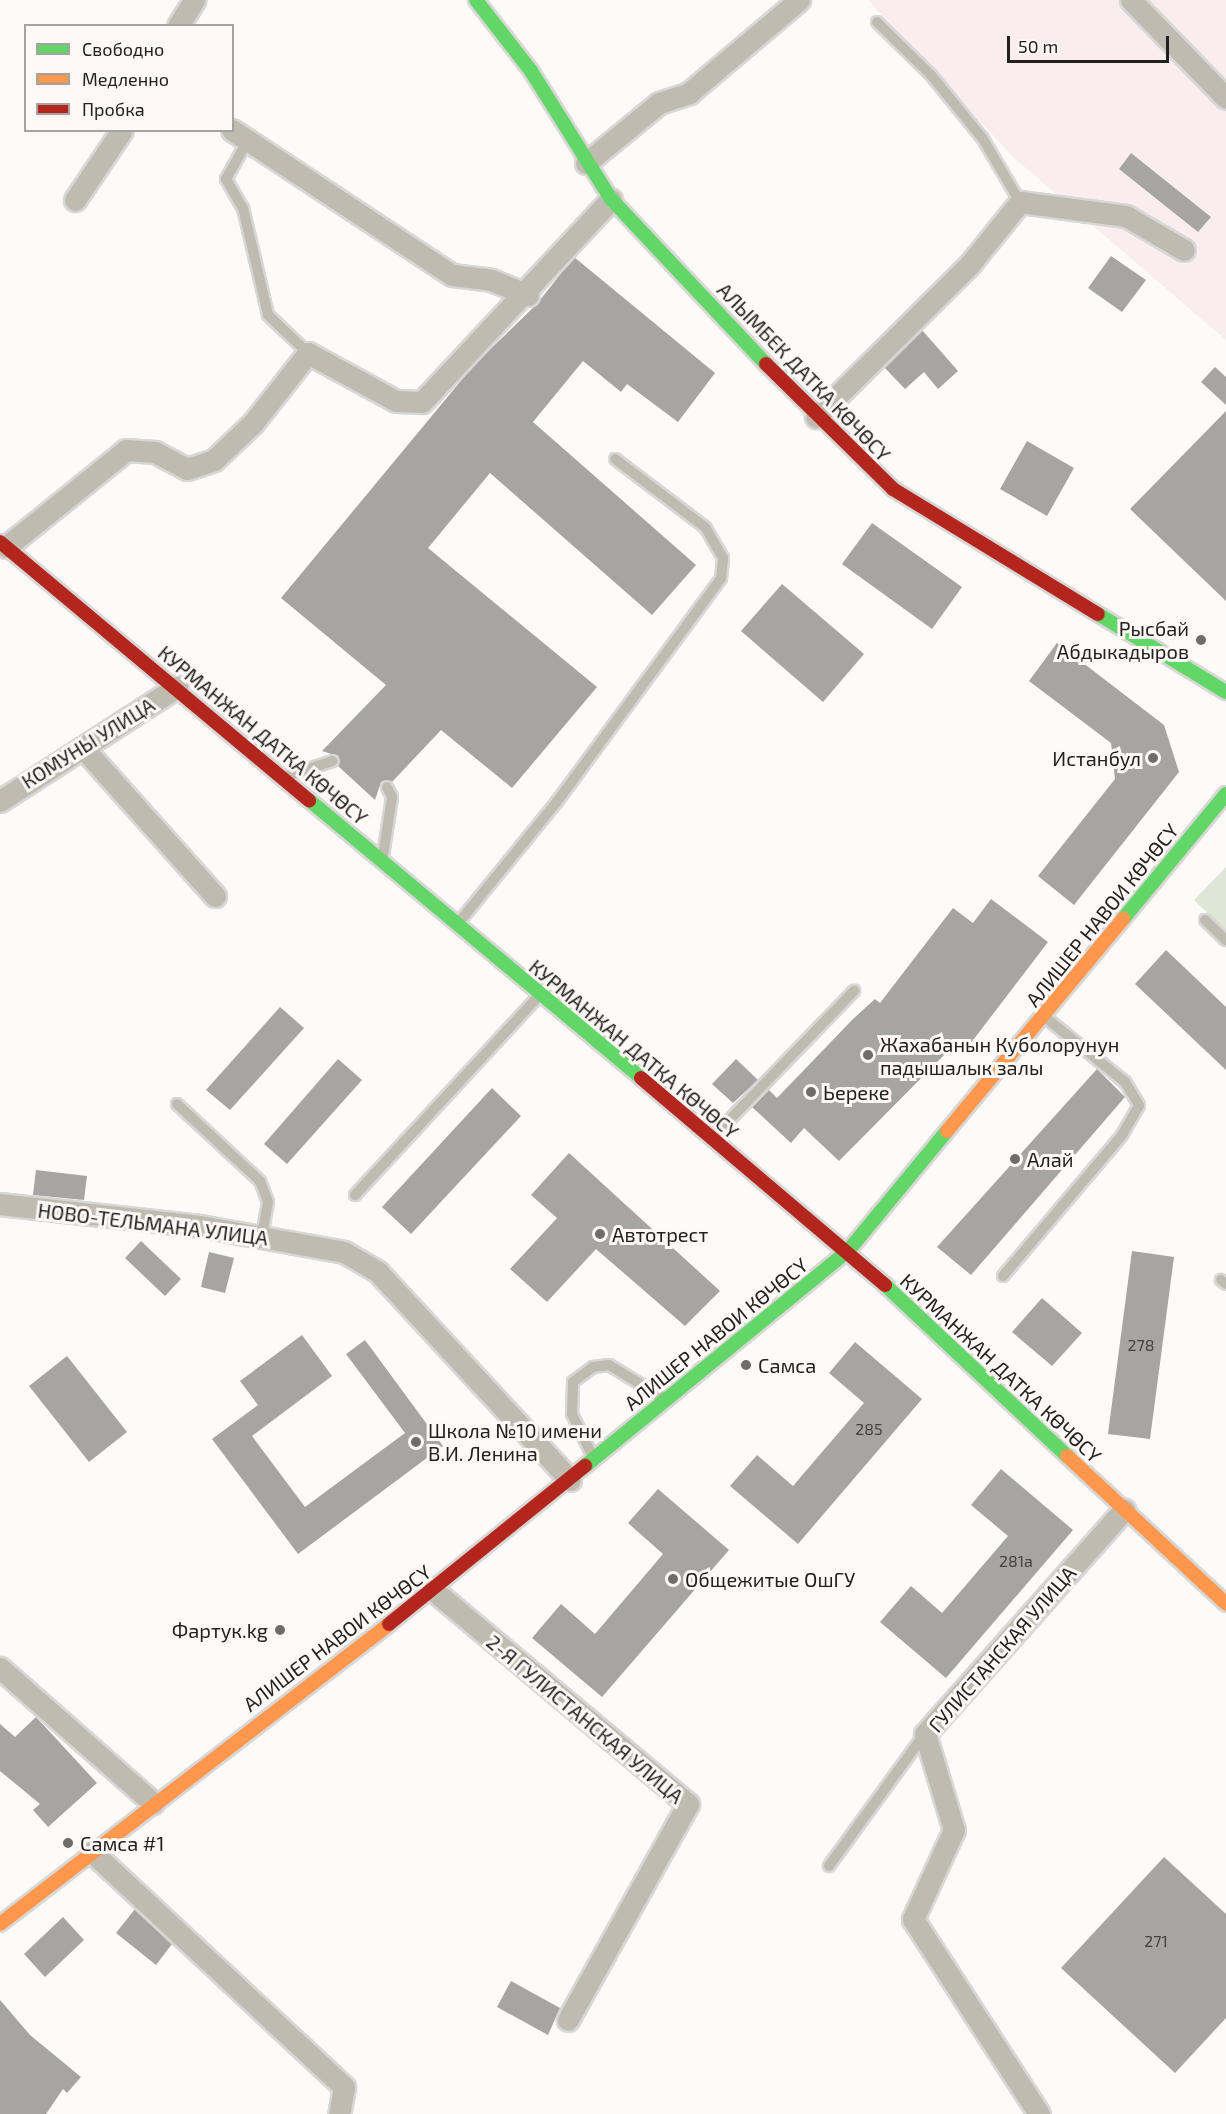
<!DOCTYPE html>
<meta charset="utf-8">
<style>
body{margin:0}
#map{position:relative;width:1226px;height:2114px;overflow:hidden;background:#fdfaf8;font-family:"Exo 2",sans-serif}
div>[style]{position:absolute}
.commercial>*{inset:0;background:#faedf0}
.green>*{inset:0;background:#dee7d5}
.building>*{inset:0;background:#a7a5a4}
.roads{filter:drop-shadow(2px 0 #d9d7d6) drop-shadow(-2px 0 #d9d7d6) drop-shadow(0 2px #d9d7d6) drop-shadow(0 -2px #d9d7d6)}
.lane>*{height:10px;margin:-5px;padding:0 5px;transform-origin:5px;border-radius:5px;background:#c0bbb1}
.street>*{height:21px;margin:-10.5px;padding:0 10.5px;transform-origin:10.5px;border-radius:10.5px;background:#c0bbb1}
.fast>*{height:14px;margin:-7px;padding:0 7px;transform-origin:7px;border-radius:7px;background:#63d668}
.slow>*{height:14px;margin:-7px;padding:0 7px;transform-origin:7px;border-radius:7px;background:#ff974d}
.jam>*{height:14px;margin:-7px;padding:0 7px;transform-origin:7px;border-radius:7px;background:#b3261e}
.dots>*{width:16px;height:16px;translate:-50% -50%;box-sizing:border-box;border:3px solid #fef9f7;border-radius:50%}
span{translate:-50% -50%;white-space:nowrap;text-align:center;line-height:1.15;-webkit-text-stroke:6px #fef9f7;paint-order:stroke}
.number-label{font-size:16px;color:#444241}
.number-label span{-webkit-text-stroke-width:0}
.street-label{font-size:20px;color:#232120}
.poi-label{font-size:20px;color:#232120}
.right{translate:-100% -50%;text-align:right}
.left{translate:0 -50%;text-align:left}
.legend{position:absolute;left:24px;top:24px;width:210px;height:108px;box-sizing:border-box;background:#fef9f7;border:2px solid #a6a3a1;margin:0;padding:8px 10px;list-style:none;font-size:18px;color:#232120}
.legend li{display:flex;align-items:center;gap:12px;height:30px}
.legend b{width:30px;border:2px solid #a6a3a1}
.scale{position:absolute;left:1007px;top:36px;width:162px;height:27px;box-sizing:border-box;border:3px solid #232120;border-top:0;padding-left:8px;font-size:18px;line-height:21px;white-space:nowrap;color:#232120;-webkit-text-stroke:4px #fef9f7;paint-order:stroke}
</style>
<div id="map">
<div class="commercial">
<i style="clip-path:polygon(868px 0,1226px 0,1226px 340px,1013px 157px)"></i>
</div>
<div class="green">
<i style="clip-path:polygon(1226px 867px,1226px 931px,1194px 900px)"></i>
</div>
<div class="building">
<i style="clip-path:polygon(1131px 153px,1211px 217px,1198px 232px,1119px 169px)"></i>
<i style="clip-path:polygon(1111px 256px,1146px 280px,1122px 312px,1088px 288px)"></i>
<i style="clip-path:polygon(574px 257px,715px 373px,678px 422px,627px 384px,621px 392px,583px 361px,533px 422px,696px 565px,652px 615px,490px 473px,428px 548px,597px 687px,512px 788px,441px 730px,392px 782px,381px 782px,375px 800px,338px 766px,338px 756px,322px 751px,386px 685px,281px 598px,474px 365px,536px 305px)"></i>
<i style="clip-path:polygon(922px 330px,958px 371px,938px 389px,924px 372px,905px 389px,884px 367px)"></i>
<i style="clip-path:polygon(1215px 367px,1226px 377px,1226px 405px,1201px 382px)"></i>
<i style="clip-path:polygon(1226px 411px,1226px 601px,1130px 509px)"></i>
<i style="clip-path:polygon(1027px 441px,1074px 468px,1047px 516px,1000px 489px)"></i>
<i style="clip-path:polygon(872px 523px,962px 587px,932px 629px,842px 564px)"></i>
<i style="clip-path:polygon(782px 584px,864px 654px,823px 702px,741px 631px)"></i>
<i style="clip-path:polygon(1057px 643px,1164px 725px,1179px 772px,1074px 905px,1038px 876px,1115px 779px,1111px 743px,1029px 681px)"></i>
<i style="clip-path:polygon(991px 899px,1048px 942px,964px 1052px,955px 1044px,839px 1161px,804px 1128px,791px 1143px,752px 1107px,769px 1090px,777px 1098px,853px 1019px,875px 999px,880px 1003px,953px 908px,973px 923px)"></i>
<i style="clip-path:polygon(1166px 950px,1226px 1007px,1226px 1070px,1135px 984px)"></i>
<i style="clip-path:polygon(280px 1007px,304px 1028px,230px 1110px,206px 1090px)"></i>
<i style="clip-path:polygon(338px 1059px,362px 1080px,287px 1164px,264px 1144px)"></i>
<i style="clip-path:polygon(736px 1059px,758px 1080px,733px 1103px,712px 1084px)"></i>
<i style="clip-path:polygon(1097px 1069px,1125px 1097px,971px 1275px,937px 1247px)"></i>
<i style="clip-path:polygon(492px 1088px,521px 1116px,411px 1234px,382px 1207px)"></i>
<i style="clip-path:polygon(569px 1153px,720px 1291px,685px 1326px,596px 1249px,547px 1302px,510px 1269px,557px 1218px,531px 1195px)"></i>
<i style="clip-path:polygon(36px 1170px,87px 1176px,84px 1200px,33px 1195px)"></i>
<i style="clip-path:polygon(141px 1241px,181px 1279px,165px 1296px,125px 1258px)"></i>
<i style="clip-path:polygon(1132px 1251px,1174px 1257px,1150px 1439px,1108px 1434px)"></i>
<i style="clip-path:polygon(209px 1252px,234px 1258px,225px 1293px,201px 1287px)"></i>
<i style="clip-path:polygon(1042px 1298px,1082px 1333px,1052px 1366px,1012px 1332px)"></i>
<i style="clip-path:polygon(302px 1335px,332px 1376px,252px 1436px,305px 1507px,405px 1433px,346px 1354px,365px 1340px,443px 1446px,298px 1554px,212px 1439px,258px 1405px,240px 1381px)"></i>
<i style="clip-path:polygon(855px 1342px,922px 1399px,798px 1544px,730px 1486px,757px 1455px,793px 1486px,864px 1403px,829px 1373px)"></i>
<i style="clip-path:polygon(67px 1356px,127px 1432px,89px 1462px,29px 1386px)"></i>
<i style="clip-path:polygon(1001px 1469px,1073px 1530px,946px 1678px,880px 1622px,911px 1586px,942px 1613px,1008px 1536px,971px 1505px)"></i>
<i style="clip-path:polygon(658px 1489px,729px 1550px,602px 1697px,532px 1638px,561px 1604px,595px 1634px,663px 1554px,628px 1523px)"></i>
<i style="clip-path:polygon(36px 1717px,97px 1783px,48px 1827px,33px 1810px,40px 1804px,0 1771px,0 1724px,15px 1737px)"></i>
<i style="clip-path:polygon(1164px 1857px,1226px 1914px,1226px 2018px,1175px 2073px,1061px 1968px)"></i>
<i style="clip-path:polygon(135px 1909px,172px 1944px,156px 1965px,116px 1933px)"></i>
<i style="clip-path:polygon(63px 1917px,84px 1940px,45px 1977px,24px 1954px)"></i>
<i style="clip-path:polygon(511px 1981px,560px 2008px,548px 2035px,497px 2007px)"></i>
<i style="clip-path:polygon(0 2000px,30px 2035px,81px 2077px,67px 2093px,63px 2089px,46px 2114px,0 2114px)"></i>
</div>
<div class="roads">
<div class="lane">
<i style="left:877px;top:22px;width:76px;rotate:44.5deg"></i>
<i style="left:931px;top:75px;width:82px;rotate:50.9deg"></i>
<i style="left:983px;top:139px;width:73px;rotate:59.6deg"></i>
<i style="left:248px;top:140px;width:45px;rotate:119.4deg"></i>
<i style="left:226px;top:179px;width:34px;rotate:60deg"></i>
<i style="left:243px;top:208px;width:110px;rotate:76.8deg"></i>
<i style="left:268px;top:315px;width:55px;rotate:43.5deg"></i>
<i style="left:287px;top:776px;width:48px;rotate:-18.1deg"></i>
<i style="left:383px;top:856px;width:60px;rotate:-81.3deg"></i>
<i style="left:392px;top:797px;width:11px;rotate:-117deg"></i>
<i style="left:1205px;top:920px;width:29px;rotate:44deg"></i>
<i style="left:460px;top:921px;width:152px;rotate:-50.9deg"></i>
<i style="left:556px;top:803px;width:279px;rotate:-53.7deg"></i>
<i style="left:721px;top:578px;width:20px;rotate:-84deg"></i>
<i style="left:723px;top:558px;width:34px;rotate:-120deg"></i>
<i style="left:706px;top:528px;width:114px;rotate:-142.8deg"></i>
<i style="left:177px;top:1104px;width:113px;rotate:42.9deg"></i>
<i style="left:260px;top:1181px;width:22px;rotate:69deg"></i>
<i style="left:268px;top:1202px;width:36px;rotate:100deg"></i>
<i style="left:714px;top:1136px;width:202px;rotate:-46deg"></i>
<i style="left:355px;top:1195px;width:270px;rotate:-47.3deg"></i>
<i style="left:1003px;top:1276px;width:185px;rotate:-49.8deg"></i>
<i style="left:1122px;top:1135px;width:34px;rotate:-60deg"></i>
<i style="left:1139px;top:1105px;width:27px;rotate:-121deg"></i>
<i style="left:1125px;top:1082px;width:103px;rotate:-140.9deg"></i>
<i style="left:1221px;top:1280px;width:6px;rotate:39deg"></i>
<i style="left:592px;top:1455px;width:46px;rotate:-116deg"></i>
<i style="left:572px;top:1414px;width:32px;rotate:-88deg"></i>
<i style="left:573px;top:1382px;width:25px;rotate:-37deg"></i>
<i style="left:593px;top:1367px;width:16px;rotate:-7deg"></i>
<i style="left:609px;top:1365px;width:63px;rotate:31.4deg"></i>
<i style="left:829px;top:1866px;width:162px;rotate:-54.1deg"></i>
</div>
<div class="street">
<i style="left:1131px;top:0;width:136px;rotate:45.9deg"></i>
<i style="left:178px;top:26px;width:31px;rotate:-58deg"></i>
<i style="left:232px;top:130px;width:263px;rotate:33.4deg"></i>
<i style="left:452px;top:275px;width:39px;rotate:7deg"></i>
<i style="left:491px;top:280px;width:40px;rotate:22deg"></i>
<i style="left:586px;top:163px;width:94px;rotate:-39.4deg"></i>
<i style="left:659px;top:103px;width:32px;rotate:-18deg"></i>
<i style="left:689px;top:93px;width:144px;rotate:-40.2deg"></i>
<i style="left:75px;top:200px;width:84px;rotate:-56.1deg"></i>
<i style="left:816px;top:417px;width:217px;rotate:-44.8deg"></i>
<i style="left:970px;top:264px;width:80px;rotate:-51.1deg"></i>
<i style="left:1020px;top:202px;width:107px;rotate:7.5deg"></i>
<i style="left:1126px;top:216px;width:67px;rotate:30.4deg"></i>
<i style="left:6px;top:547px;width:154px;rotate:-38.9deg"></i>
<i style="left:126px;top:450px;width:29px;rotate:4deg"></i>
<i style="left:155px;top:452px;width:36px;rotate:28deg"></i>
<i style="left:187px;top:469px;width:28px;rotate:-18deg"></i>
<i style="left:214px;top:460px;width:54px;rotate:-43.5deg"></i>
<i style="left:253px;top:423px;width:89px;rotate:-51.8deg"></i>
<i style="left:308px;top:353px;width:100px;rotate:28.6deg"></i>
<i style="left:396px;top:401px;width:26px;rotate:2deg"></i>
<i style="left:422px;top:402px;width:277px;rotate:-47deg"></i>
<i style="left:84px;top:749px;width:197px;rotate:48.3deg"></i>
<i style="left:0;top:801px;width:211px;rotate:-32.8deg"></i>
<i style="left:0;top:1204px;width:201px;rotate:6.3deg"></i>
<i style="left:200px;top:1226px;width:146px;rotate:10.2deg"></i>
<i style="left:344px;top:1252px;width:39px;rotate:30deg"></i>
<i style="left:378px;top:1272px;width:283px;rotate:47.3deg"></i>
<i style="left:433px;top:1590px;width:333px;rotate:40deg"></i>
<i style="left:688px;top:1804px;width:247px;rotate:119.1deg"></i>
<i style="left:0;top:1668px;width:204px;rotate:41.4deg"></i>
<i style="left:92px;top:1852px;width:345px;rotate:43deg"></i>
<i style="left:344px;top:2087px;width:27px;rotate:100deg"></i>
<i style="left:1039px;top:2114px;width:232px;rotate:-122.9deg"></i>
<i style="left:913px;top:1919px;width:98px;rotate:-65.3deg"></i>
<i style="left:954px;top:1830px;width:100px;rotate:-106.8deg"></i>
<i style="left:925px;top:1734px;width:300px;rotate:-48.4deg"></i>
</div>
<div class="fast">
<i style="left:476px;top:0;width:90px;rotate:52.2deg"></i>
<i style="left:531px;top:71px;width:151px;rotate:58deg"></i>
<i style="left:611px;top:199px;width:226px;rotate:46.8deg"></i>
<i style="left:1098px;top:614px;width:150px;rotate:31.4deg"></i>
<i style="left:309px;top:800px;width:433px;rotate:39.9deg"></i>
<i style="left:1123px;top:919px;width:162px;rotate:-50.5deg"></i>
<i style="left:885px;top:1285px;width:250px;rotate:43.2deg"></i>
<i style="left:585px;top:1466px;width:340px;rotate:-39.3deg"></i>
<i style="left:848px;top:1251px;width:156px;rotate:-50.5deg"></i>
</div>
<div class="slow">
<i style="left:947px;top:1131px;width:276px;rotate:-50.3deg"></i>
<i style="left:1067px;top:1456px;width:217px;rotate:42.9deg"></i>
<i style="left:0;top:1924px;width:491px;rotate:-37.6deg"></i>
</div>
<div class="jam">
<i style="left:766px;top:364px;width:178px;rotate:44.5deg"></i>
<i style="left:893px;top:489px;width:240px;rotate:31.4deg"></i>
<i style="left:0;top:542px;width:403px;rotate:39.9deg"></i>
<i style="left:641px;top:1078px;width:320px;rotate:40.3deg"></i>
<i style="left:389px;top:1624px;width:252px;rotate:-38.9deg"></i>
</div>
</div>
<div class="dots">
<i style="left:1201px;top:640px;background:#6f6d6c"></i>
<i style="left:1153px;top:758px;background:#6f6d6c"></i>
<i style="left:868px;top:1055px;background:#6f6d6c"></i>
<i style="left:811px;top:1092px;background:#6f6d6c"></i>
<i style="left:1015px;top:1159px;background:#6f6d6c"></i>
<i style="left:600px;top:1234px;background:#6f6d6c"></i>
<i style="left:746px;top:1365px;background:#6f6d6c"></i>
<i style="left:416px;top:1442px;background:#6f6d6c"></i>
<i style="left:673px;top:1579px;background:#6f6d6c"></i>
<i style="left:280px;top:1630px;background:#6f6d6c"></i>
<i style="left:68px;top:1843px;background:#6f6d6c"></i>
</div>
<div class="number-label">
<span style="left:1141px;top:1345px">278</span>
<span style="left:869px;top:1429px">285</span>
<span style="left:1016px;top:1561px">281а</span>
<span style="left:1156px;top:1941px">271</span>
</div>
<div class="street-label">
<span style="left:804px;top:372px;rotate:46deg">АЛЫМБЕК ДАТКА КӨЧӨСҮ</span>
<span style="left:263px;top:735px;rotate:40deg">КУРМАНЖАН ДАТКА КӨЧӨСҮ</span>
<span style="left:88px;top:743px;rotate:-32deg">КОМУНЫ УЛИЦА</span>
<span style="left:1102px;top:915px;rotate:-51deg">АЛИШЕР НАВОИ КӨЧӨСҮ</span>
<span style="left:634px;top:1049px;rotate:40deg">КУРМАНЖАН ДАТКА КӨЧӨСҮ</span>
<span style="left:153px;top:1224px;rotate:7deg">НОВО-ТЕЛЬМАНА УЛИЦА</span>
<span style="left:716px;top:1334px;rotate:-39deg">АЛИШЕР НАВОИ КӨЧӨСҮ</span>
<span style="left:1001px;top:1368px;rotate:43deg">КУРМАНЖАН ДАТКА КӨЧӨСҮ</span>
<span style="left:337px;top:1638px;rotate:-37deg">АЛИШЕР НАВОИ КӨЧӨСҮ</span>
<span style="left:1002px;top:1649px;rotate:-49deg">ГУЛИСТАНСКАЯ УЛИЦА</span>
<span style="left:585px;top:1719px;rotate:40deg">2-Я ГУЛИСТАНСКАЯ УЛИЦА</span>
</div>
<div class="poi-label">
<span class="right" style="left:1189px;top:640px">Рысбай<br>Абдыкадыров</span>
<span class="right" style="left:1141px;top:758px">Истанбул</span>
<span class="left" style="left:880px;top:1056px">Жахабанын Куболорунун<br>падышалык залы</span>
<span class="left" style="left:823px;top:1092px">Ьереке</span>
<span class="left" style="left:1027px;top:1159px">Алай</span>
<span class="left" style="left:612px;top:1234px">Автотрест</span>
<span class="left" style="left:758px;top:1365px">Самса</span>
<span class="left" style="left:428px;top:1442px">Школа №10 имени<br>В.И. Ленина</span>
<span class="left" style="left:685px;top:1579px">Общежитые ОшГУ</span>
<span class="right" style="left:268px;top:1630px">Фартук.kg</span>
<span class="left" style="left:80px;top:1843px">Самса #1</span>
</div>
<ul class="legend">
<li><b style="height:8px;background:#63d668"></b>Свободно</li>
<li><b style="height:8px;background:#ff974d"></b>Медленно</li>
<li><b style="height:8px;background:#b3261e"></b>Пробка</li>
</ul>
<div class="scale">50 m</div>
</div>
